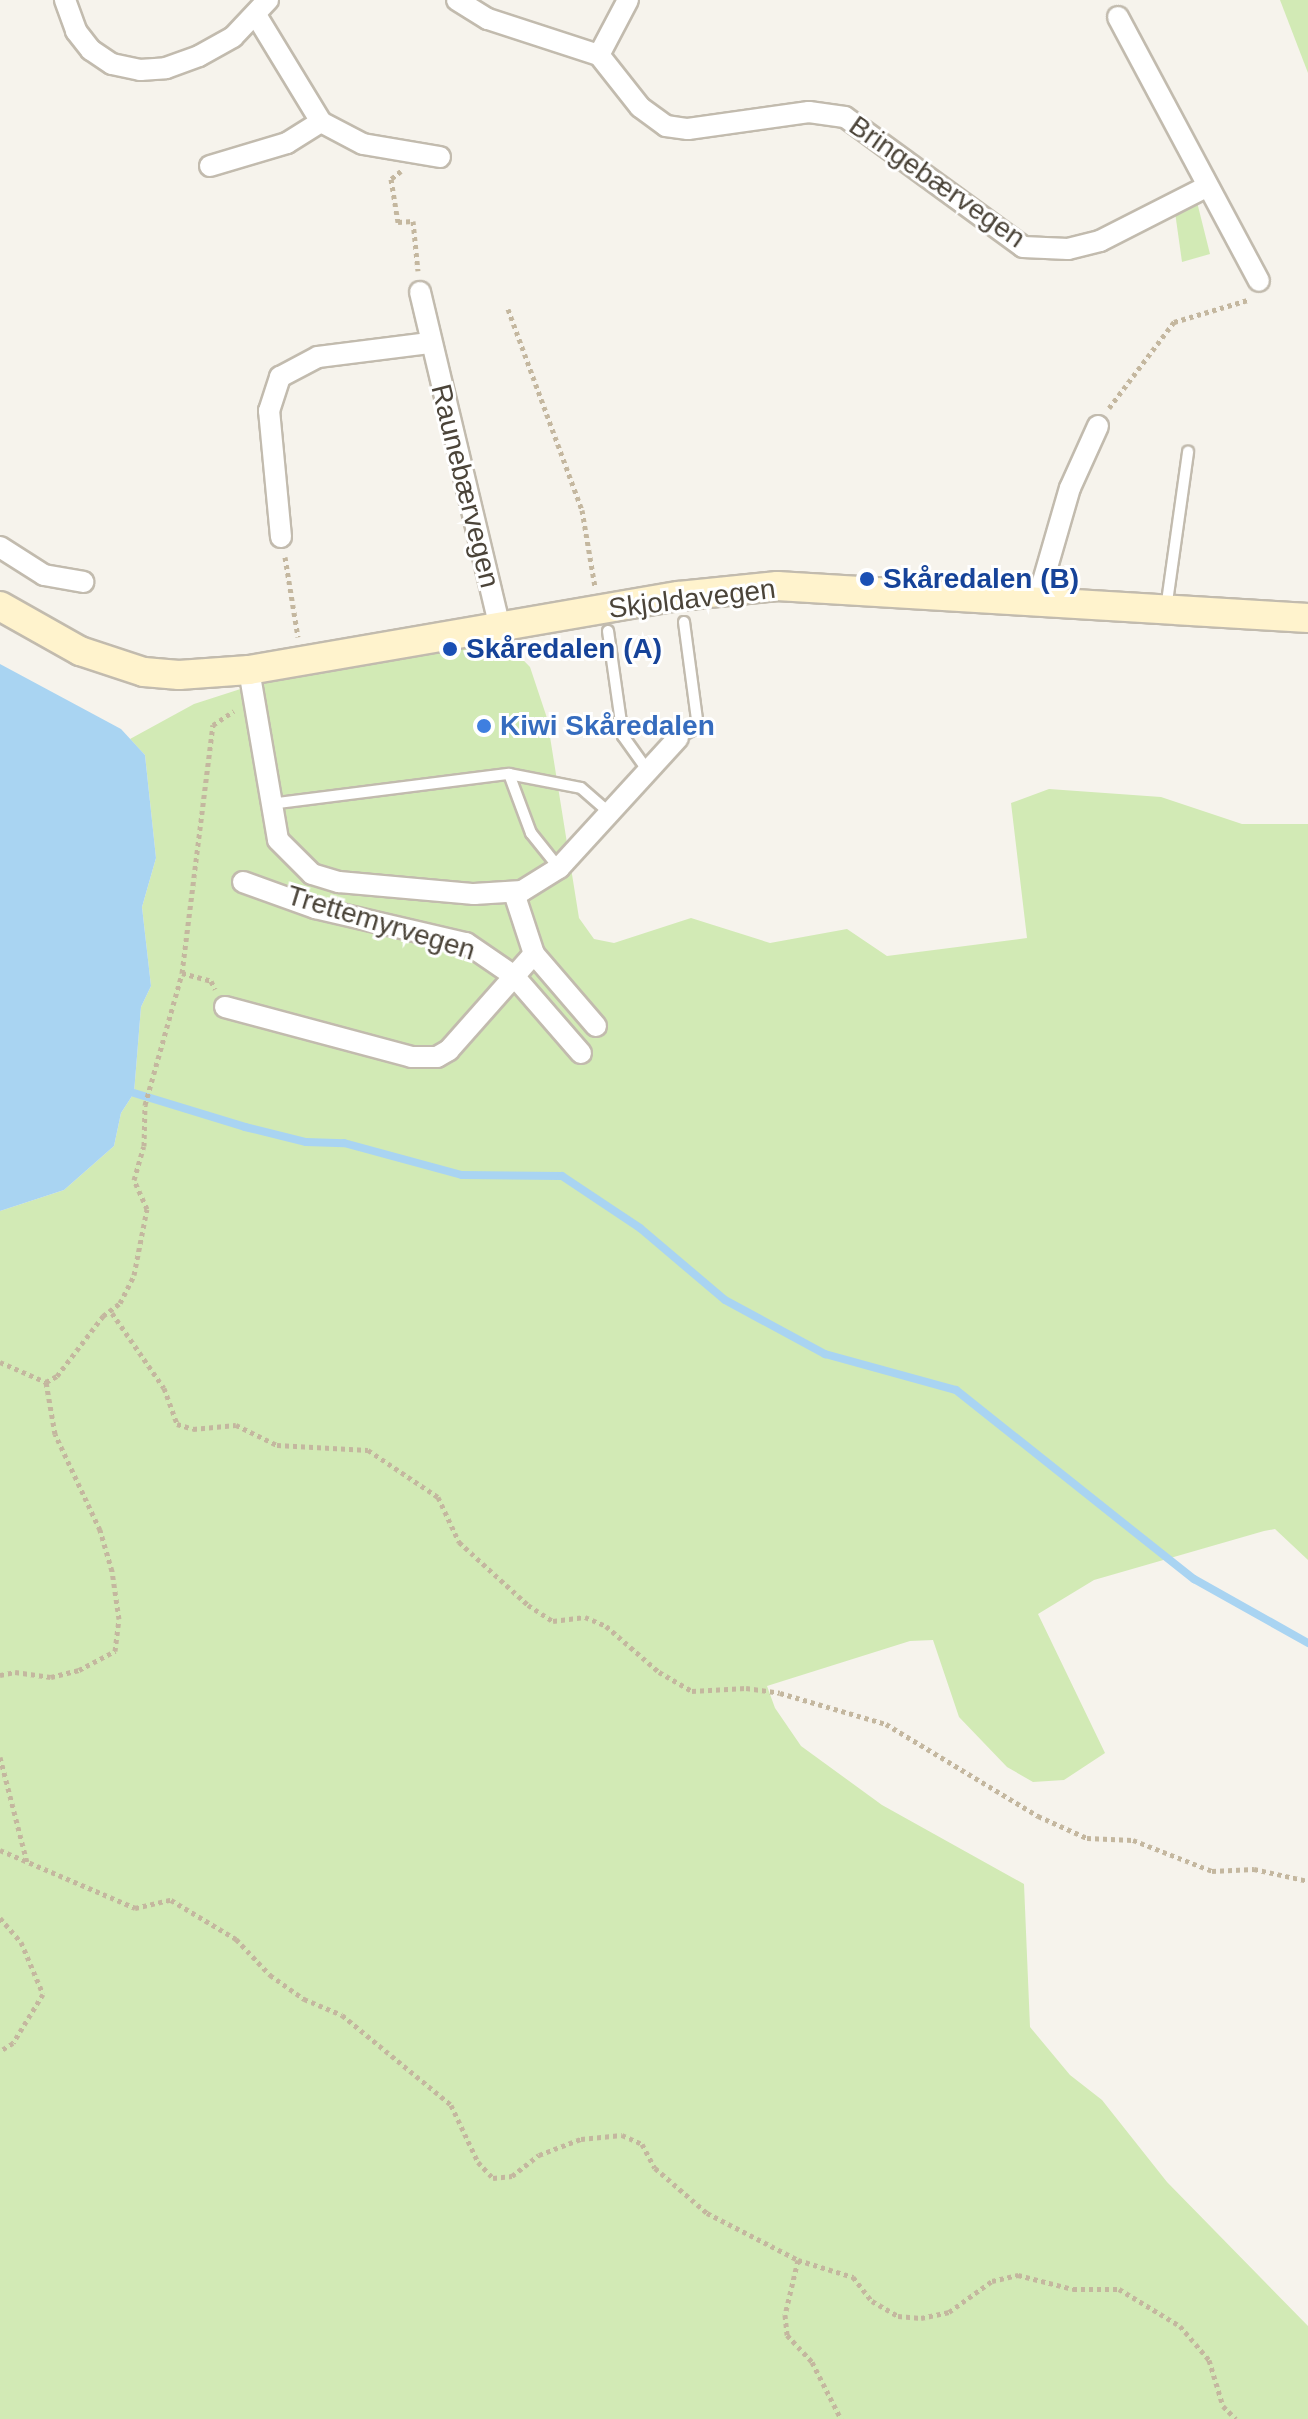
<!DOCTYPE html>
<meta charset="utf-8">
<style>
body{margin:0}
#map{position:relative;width:1308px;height:2419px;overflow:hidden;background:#f6f3ec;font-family:Helvetica,sans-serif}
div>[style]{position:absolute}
.green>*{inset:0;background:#d2eab5}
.water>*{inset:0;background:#a9d4f2}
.stream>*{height:8px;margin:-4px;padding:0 4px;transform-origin:4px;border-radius:4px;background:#a9d4f2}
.path>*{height:5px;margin-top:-2.5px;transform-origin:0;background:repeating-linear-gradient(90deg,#c4b79f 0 4px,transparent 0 8px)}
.roads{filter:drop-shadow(2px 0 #c2bbae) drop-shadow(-2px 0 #c2bbae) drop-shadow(0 2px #c2bbae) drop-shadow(0 -2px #c2bbae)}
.service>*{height:10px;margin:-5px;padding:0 5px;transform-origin:5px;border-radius:5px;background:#fff}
.minor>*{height:20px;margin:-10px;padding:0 10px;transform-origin:10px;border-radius:10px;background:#fff}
.secondary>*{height:28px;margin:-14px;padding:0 14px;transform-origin:14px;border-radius:14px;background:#fff3cd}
.dots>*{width:22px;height:22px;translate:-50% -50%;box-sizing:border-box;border:4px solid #fff;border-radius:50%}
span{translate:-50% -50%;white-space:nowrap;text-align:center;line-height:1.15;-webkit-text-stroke:6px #fff;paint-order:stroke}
.street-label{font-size:28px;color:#4b4439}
.transit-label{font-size:28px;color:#164399;font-weight:700}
.left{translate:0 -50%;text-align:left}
.shop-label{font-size:28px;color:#366cbe;font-weight:700}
</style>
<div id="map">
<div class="green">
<i style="clip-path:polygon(1280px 0,1308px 0,1308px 73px)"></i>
<i style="clip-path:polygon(1195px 194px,1210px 254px,1182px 262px,1174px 205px)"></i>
<i style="clip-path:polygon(491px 627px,530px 667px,547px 718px,579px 918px,594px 939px,614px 943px,691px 918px,770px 943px,847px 929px,887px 956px,1027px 938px,1011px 803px,1049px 789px,1161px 797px,1242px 824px,1308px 824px,1308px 1560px,1275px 1529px,1264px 1531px,1094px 1580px,1038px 1614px,1105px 1753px,1064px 1780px,1033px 1782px,1007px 1767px,959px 1717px,933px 1640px,910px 1641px,767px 1686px,775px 1708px,801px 1746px,882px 1805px,1024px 1884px,1030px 2027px,1070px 2075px,1102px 2100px,1167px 2182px,1308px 2326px,1308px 2419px,0 2419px,0 1211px,64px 1190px,114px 1146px,121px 1113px,134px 1093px,141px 1007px,151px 986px,142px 907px,156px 858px,145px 755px,130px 739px,194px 704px,356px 652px)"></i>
</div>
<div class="water">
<i style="clip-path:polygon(0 664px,121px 729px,145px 755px,156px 858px,142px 907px,151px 986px,141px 1007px,134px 1093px,121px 1113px,114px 1146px,64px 1190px,0 1211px)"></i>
</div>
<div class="stream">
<i style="left:134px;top:1093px;width:116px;rotate:17deg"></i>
<i style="left:245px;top:1127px;width:63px;rotate:13.8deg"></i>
<i style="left:306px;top:1142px;width:38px;rotate:2deg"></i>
<i style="left:344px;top:1143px;width:122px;rotate:15.2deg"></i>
<i style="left:462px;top:1175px;width:100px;rotate:0.6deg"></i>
<i style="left:562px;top:1176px;width:94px;rotate:33.7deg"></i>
<i style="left:640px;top:1228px;width:111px;rotate:40.3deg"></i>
<i style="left:725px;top:1300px;width:114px;rotate:28.4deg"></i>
<i style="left:825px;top:1354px;width:136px;rotate:15.4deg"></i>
<i style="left:956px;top:1390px;width:304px;rotate:38.5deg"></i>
<i style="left:1194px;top:1579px;width:131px;rotate:29.3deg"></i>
</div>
<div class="path">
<i style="left:401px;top:171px;width:13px;rotate:141deg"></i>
<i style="left:391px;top:179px;width:44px;rotate:80.8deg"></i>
<i style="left:398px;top:222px;width:15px;rotate:-4deg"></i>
<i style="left:413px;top:221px;width:50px;rotate:84.3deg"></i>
<i style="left:508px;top:309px;width:214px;rotate:69.8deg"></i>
<i style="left:582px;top:510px;width:78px;rotate:80.4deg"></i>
<i style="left:1109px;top:408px;width:108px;rotate:-52.9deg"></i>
<i style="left:1174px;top:322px;width:77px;rotate:-16.6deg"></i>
<i style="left:285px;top:557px;width:81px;rotate:80.8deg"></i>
<i style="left:182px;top:973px;width:30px;rotate:15deg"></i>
<i style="left:211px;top:981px;width:9px;rotate:63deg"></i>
<i style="left:112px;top:1313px;width:91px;rotate:55.3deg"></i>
<i style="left:164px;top:1388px;width:38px;rotate:70deg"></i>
<i style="left:177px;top:1424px;width:17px;rotate:17deg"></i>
<i style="left:193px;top:1429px;width:43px;rotate:-5.3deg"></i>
<i style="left:236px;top:1425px;width:46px;rotate:26deg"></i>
<i style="left:277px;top:1445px;width:91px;rotate:3.1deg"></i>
<i style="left:368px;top:1450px;width:84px;rotate:33.9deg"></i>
<i style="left:438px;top:1497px;width:50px;rotate:65deg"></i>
<i style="left:459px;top:1542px;width:93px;rotate:42.4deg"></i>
<i style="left:528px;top:1605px;width:30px;rotate:33deg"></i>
<i style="left:553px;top:1621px;width:32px;rotate:-7deg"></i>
<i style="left:585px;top:1617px;width:23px;rotate:23deg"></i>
<i style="left:606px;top:1626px;width:70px;rotate:41deg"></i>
<i style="left:659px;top:1672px;width:38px;rotate:30deg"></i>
<i style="left:692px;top:1691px;width:54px;rotate:-3.2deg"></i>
<i style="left:746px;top:1688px;width:34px;rotate:8deg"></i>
<i style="left:780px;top:1693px;width:110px;rotate:16.3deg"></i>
<i style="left:886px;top:1724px;width:178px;rotate:31.2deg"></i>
<i style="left:1038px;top:1816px;width:54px;rotate:24.2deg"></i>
<i style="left:1087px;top:1838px;width:46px;rotate:2.5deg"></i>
<i style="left:1133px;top:1840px;width:85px;rotate:21.4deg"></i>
<i style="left:1212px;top:1871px;width:42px;rotate:-2.7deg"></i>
<i style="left:1254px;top:1869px;width:55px;rotate:12.5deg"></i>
<i style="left:0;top:1362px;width:50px;rotate:23.5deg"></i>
<i style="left:46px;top:1382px;width:13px;rotate:-29deg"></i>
<i style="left:57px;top:1376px;width:76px;rotate:-52.5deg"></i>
<i style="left:103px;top:1316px;width:21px;rotate:-37deg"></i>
<i style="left:120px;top:1303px;width:31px;rotate:-63deg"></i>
<i style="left:134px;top:1275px;width:67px;rotate:-78.9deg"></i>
<i style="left:147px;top:1209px;width:32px;rotate:-114deg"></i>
<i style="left:134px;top:1180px;width:35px;rotate:-74deg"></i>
<i style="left:144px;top:1146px;width:41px;rotate:-88.6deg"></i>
<i style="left:145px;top:1105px;width:137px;rotate:-74.3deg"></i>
<i style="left:182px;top:973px;width:250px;rotate:-82.9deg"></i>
<i style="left:213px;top:725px;width:25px;rotate:-34deg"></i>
<i style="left:0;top:1675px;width:15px;rotate:-11deg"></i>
<i style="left:15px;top:1672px;width:36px;rotate:8deg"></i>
<i style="left:51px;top:1677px;width:29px;rotate:-14deg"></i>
<i style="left:79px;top:1670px;width:41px;rotate:-27.8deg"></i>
<i style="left:115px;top:1651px;width:32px;rotate:-83deg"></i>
<i style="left:119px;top:1619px;width:49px;rotate:-98.3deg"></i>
<i style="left:112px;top:1571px;width:43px;rotate:-106.3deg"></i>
<i style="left:100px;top:1530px;width:106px;rotate:-115.1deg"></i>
<i style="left:55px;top:1434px;width:53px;rotate:-99.8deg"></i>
<i style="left:0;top:1757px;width:108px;rotate:75.6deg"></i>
<i style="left:0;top:1850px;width:147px;rotate:23.2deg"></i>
<i style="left:135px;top:1908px;width:37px;rotate:-13deg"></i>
<i style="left:171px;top:1900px;width:76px;rotate:31deg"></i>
<i style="left:236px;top:1939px;width:50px;rotate:46.6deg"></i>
<i style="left:270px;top:1975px;width:42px;rotate:35.2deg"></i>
<i style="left:304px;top:1999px;width:41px;rotate:22.8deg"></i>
<i style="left:342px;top:2015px;width:141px;rotate:39.5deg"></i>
<i style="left:451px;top:2105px;width:63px;rotate:64.7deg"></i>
<i style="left:478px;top:2162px;width:22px;rotate:47deg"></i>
<i style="left:493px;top:2178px;width:19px;rotate:-6deg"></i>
<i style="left:512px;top:2176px;width:34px;rotate:-38deg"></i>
<i style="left:539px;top:2155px;width:45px;rotate:-20.9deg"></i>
<i style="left:581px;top:2139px;width:41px;rotate:-5.6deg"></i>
<i style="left:622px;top:2135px;width:22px;rotate:24deg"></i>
<i style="left:642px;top:2144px;width:27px;rotate:62deg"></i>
<i style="left:655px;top:2168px;width:69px;rotate:40.9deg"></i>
<i style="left:707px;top:2213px;width:102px;rotate:27.3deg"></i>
<i style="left:798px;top:2260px;width:58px;rotate:17.2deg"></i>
<i style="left:853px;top:2277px;width:31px;rotate:52deg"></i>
<i style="left:872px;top:2301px;width:30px;rotate:30deg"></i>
<i style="left:898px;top:2316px;width:23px;rotate:5deg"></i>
<i style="left:921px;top:2318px;width:29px;rotate:-12deg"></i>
<i style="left:949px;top:2312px;width:53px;rotate:-35.8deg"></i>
<i style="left:992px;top:2281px;width:27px;rotate:-13deg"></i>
<i style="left:1018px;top:2275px;width:57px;rotate:14.3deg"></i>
<i style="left:1073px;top:2289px;width:46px"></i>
<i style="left:1119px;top:2289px;width:71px;rotate:31.2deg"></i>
<i style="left:1180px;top:2326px;width:45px;rotate:49.5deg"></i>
<i style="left:1209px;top:2360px;width:48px;rotate:73.1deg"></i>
<i style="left:1223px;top:2406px;width:18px;rotate:45deg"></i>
<i style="left:0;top:1918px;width:32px;rotate:49deg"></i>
<i style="left:21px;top:1942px;width:56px;rotate:67.1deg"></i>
<i style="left:43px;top:1994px;width:57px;rotate:121.5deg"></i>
<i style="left:13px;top:2043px;width:15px;rotate:148deg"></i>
<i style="left:798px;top:2260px;width:57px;rotate:103.3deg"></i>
<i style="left:785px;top:2315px;width:20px;rotate:84deg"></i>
<i style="left:787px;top:2335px;width:37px;rotate:47deg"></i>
<i style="left:812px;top:2362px;width:64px;rotate:63deg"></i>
</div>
<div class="roads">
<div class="service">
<i style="left:1166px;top:609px;width:159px;rotate:-82deg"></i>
<i style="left:608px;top:631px;width:106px;rotate:81.9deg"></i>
<i style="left:623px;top:736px;width:43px;rotate:54.5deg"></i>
<i style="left:678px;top:738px;width:23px;rotate:-29deg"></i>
<i style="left:698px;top:727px;width:106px;rotate:-97.6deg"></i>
<i style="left:509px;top:774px;width:63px;rotate:69.6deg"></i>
<i style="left:531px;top:833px;width:45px;rotate:51.3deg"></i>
<i style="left:270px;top:804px;width:241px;rotate:-7.2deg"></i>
<i style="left:509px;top:774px;width:73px;rotate:11deg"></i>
<i style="left:581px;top:788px;width:38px;rotate:41deg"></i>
</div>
<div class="minor">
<i style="left:65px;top:0;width:33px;rotate:70deg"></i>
<i style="left:76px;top:31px;width:24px;rotate:52deg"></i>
<i style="left:91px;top:50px;width:25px;rotate:34deg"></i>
<i style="left:112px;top:64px;width:29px;rotate:12deg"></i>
<i style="left:140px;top:70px;width:26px;rotate:-4deg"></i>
<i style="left:166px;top:68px;width:35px;rotate:-20deg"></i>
<i style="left:199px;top:56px;width:39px;rotate:-29deg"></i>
<i style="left:233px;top:37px;width:51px;rotate:-46.6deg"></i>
<i style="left:457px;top:0;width:36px;rotate:32deg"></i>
<i style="left:488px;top:19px;width:117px;rotate:18deg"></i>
<i style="left:599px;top:55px;width:66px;rotate:51.7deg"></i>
<i style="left:640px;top:107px;width:32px;rotate:36deg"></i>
<i style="left:666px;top:126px;width:22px;rotate:8deg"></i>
<i style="left:688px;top:129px;width:122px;rotate:-8deg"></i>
<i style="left:809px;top:112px;width:36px;rotate:8deg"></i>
<i style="left:845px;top:117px;width:220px;rotate:36.1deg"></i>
<i style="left:1023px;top:247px;width:45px;rotate:2.5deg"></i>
<i style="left:1068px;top:249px;width:33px;rotate:-14deg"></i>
<i style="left:1100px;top:241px;width:121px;rotate:-27deg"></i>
<i style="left:256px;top:15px;width:125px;rotate:58.7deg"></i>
<i style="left:321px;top:122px;width:47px;rotate:27.6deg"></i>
<i style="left:363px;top:144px;width:78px;rotate:9.6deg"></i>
<i style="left:1118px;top:17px;width:299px;rotate:61.9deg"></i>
<i style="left:599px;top:55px;width:62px;rotate:-62.2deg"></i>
<i style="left:210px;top:166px;width:80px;rotate:-16.6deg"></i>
<i style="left:287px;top:143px;width:40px;rotate:-32deg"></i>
<i style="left:420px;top:292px;width:345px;rotate:76.6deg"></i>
<i style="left:281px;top:537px;width:127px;rotate:-95.4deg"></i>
<i style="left:269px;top:411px;width:36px;rotate:-72deg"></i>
<i style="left:280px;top:377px;width:43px;rotate:-27.8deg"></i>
<i style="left:318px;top:357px;width:112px;rotate:-7.2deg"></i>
<i style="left:0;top:547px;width:52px;rotate:32.5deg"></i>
<i style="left:44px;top:575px;width:40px;rotate:10deg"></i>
<i style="left:1037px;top:602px;width:119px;rotate:-73.9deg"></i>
<i style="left:1070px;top:488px;width:68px;rotate:-65.7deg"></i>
<i style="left:249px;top:670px;width:172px;rotate:80.3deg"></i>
<i style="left:278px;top:840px;width:48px;rotate:45deg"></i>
<i style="left:312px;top:874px;width:28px;rotate:17deg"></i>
<i style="left:339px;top:882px;width:136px;rotate:5.1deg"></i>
<i style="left:474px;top:894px;width:48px;rotate:-3.6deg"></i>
<i style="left:522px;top:891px;width:44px;rotate:-31.9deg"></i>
<i style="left:559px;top:868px;width:176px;rotate:-47.5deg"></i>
<i style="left:243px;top:882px;width:77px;rotate:19.9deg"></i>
<i style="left:315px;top:908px;width:155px;rotate:13.1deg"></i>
<i style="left:466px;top:943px;width:58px;rotate:34.5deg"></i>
<i style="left:514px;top:976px;width:102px;rotate:49deg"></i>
<i style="left:514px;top:893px;width:64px;rotate:71.8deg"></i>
<i style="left:534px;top:954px;width:95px;rotate:49.3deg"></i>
<i style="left:225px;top:1007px;width:193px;rotate:15deg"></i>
<i style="left:411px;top:1057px;width:26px"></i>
<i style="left:437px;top:1057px;width:14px;rotate:-30deg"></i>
<i style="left:449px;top:1050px;width:128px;rotate:-48.5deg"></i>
</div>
<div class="secondary">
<i style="left:0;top:606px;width:92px;rotate:29.4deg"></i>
<i style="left:80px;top:651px;width:67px;rotate:18.2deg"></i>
<i style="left:144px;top:672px;width:35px;rotate:5deg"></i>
<i style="left:179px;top:675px;width:70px;rotate:-4.1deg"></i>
<i style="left:249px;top:670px;width:436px;rotate:-9.8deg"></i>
<i style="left:679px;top:596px;width:99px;rotate:-5.8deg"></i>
<i style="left:777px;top:586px;width:532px;rotate:3.45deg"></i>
</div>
</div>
<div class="dots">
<i style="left:867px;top:579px;background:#1a4fb4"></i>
<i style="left:450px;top:649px;background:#1a4fb4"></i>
<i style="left:484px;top:726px;background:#3f7fe0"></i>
</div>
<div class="street-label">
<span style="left:937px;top:182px;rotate:35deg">Bringebærvegen</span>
<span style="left:465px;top:486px;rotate:76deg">Raunebærvegen</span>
<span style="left:692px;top:599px;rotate:-7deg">Skjoldavegen</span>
<span style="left:381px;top:923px;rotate:17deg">Trettemyrvegen</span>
</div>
<div class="transit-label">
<span class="left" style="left:883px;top:579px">Skåredalen (B)</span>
<span class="left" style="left:466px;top:649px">Skåredalen (A)</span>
</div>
<div class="shop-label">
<span class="left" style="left:500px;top:726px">Kiwi Skåredalen</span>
</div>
</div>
